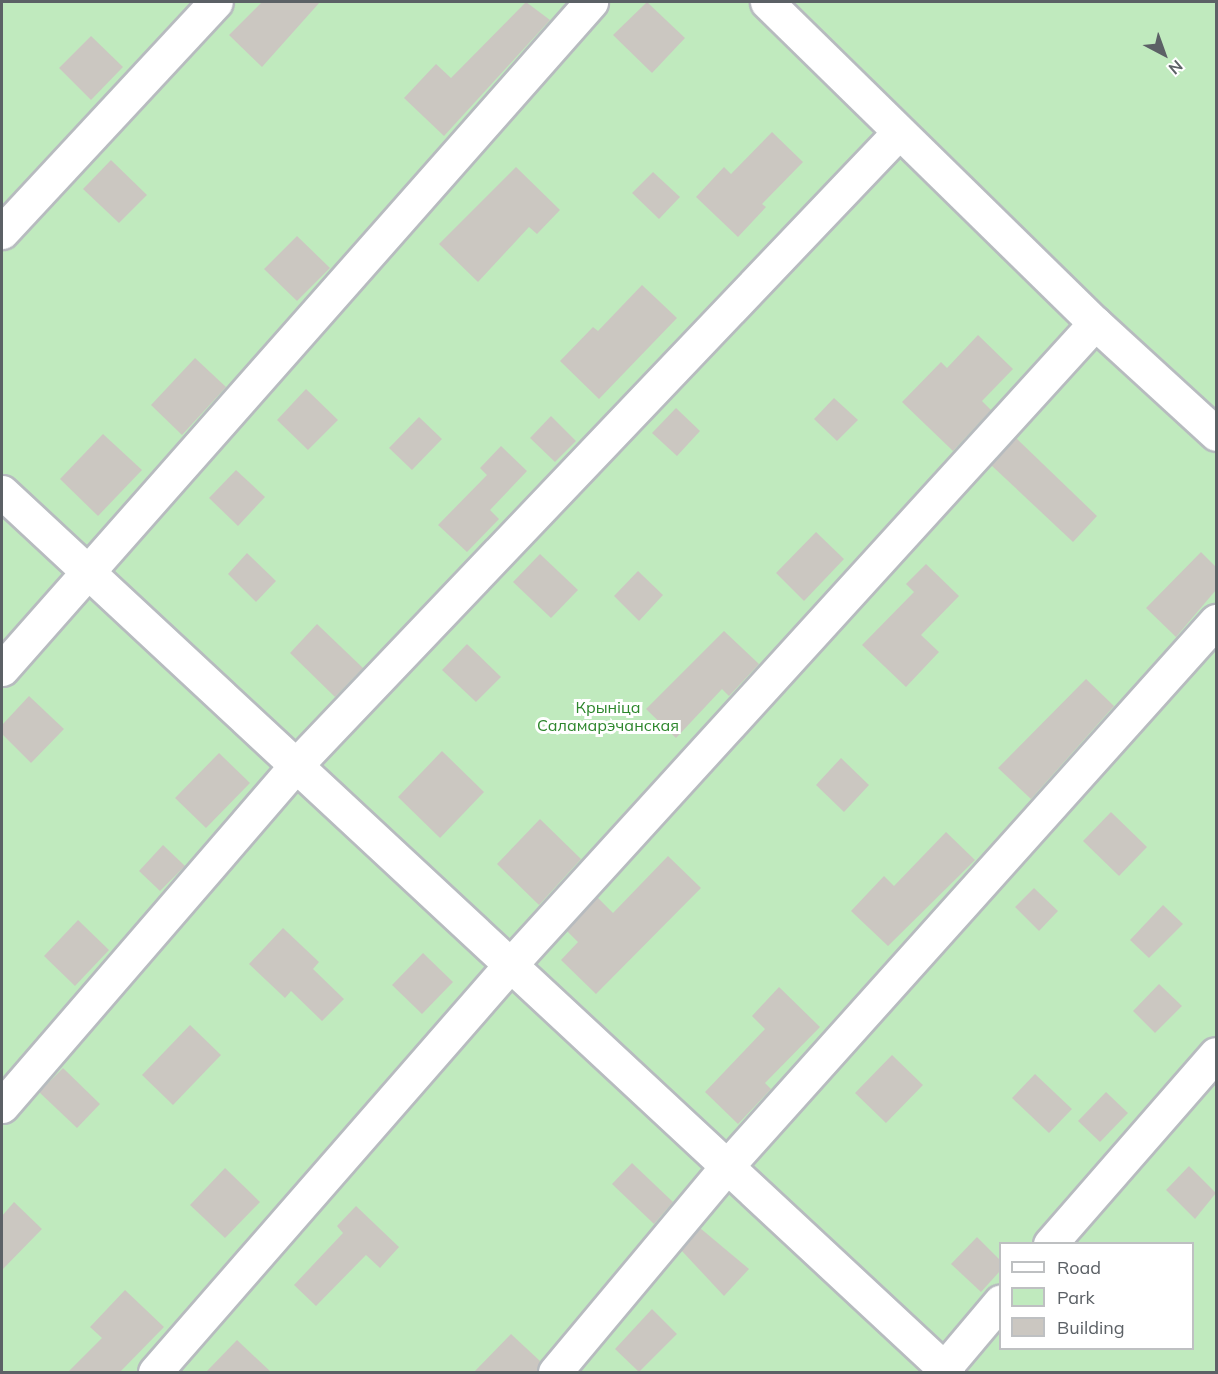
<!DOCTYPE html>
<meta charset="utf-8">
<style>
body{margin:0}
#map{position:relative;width:1218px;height:1374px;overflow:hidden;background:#f0ede4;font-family:Mulish,sans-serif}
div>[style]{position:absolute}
.green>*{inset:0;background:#c0eabe}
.building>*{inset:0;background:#cbc7c1}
.roads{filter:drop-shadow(2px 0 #b7bbbf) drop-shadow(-2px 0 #b7bbbf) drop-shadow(0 2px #b7bbbf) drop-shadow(0 -2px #b7bbbf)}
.minor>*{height:33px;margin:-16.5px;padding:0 16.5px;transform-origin:16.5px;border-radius:16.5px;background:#fff}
span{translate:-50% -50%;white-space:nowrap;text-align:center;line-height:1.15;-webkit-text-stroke:6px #fff;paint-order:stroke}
.park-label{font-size:16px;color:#2c862b}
.frame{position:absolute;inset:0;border:3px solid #5c6166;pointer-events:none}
.legend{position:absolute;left:999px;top:1242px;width:195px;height:108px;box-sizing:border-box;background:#fff;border:2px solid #bec0c2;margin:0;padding:8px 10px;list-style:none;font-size:18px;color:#5c6166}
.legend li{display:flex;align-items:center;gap:12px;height:30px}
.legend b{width:30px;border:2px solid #bec0c2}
.north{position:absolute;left:1134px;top:24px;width:60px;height:60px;-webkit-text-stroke:4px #fff;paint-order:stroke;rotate:139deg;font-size:16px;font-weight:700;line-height:24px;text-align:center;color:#5c6166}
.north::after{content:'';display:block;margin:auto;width:21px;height:27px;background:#5c6166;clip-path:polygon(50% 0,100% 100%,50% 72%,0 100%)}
</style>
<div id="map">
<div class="green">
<i style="clip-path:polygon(evenodd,2px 2px,1216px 2px,1216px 1372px,2px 1372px,2px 2px,1000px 1244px,1192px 1244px,1192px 1348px,1000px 1348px,1000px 1244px)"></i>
</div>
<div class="building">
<i style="clip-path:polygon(262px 2px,320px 2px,262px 67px,229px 35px)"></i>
<i style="clip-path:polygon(526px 2px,550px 20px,444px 136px,404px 98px,436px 64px,451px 78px)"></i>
<i style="clip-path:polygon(647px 2px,685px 38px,652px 73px,613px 35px)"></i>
<i style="clip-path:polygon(91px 36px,123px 67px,91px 100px,59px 68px)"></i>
<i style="clip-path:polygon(772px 132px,803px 162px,762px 204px,766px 207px,738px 237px,696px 197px,724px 167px,731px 174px)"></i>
<i style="clip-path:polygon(111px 160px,147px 195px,119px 223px,83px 189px)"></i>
<i style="clip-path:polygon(516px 167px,560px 210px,537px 234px,529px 227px,478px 282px,439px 244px)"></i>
<i style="clip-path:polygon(653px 172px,680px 197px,659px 219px,632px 193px)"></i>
<i style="clip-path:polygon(297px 236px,330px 268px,297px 301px,264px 269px)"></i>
<i style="clip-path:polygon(642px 285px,677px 318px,599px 399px,560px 361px,593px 327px,598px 331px)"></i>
<i style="clip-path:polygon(978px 335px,1013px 369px,982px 401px,991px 410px,953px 451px,902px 402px,941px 362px,947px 368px)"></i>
<i style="clip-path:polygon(195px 358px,226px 387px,182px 435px,151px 405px)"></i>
<i style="clip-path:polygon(306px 389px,338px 420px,308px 450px,277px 420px)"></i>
<i style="clip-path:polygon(834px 398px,858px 420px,837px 441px,814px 419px)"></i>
<i style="clip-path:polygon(676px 408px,700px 431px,677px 456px,652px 433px)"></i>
<i style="clip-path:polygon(551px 416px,576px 441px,555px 462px,530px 438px)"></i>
<i style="clip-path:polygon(419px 417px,442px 439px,412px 470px,389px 448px)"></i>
<i style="clip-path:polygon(103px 434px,142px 470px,98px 516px,60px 479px)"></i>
<i style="clip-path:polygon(1016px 438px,1097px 516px,1073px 542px,991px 465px)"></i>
<i style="clip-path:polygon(501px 446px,527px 471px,490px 510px,499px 519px,467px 552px,438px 525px,487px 475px,480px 468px)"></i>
<i style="clip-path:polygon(236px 470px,265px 497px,238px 526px,209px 498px)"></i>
<i style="clip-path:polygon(816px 532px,844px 559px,804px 601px,776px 573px)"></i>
<i style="clip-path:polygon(1201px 552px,1216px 567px,1216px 590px,1176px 637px,1146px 608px)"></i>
<i style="clip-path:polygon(247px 553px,276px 581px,256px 602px,228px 574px)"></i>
<i style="clip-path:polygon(540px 554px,578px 590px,551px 618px,513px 582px)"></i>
<i style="clip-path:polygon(926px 564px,959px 596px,921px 635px,939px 652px,906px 687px,862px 645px,914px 592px,906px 584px)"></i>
<i style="clip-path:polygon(638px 571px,663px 595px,639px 621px,614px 596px)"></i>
<i style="clip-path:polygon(317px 624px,363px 668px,335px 697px,290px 653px)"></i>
<i style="clip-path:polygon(724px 631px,759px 664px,729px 696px,722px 689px,676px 738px,646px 709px)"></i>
<i style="clip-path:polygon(467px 644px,501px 677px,476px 702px,442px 670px)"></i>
<i style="clip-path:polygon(1086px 679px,1114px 706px,1031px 799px,998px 768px)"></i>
<i style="clip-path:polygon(29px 696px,64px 729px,31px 763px,2px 734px,2px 725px)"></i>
<i style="clip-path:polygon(442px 751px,484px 792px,440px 838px,398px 797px)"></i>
<i style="clip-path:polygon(219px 753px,250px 783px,206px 828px,175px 798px)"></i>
<i style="clip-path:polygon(841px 758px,869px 785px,844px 812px,816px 785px)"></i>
<i style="clip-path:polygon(1111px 812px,1147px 847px,1119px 876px,1083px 841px)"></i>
<i style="clip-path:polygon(540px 819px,581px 859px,539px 905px,497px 864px)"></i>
<i style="clip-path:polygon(946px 832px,975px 860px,888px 946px,851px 911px,884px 876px,894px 886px)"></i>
<i style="clip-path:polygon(163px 845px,185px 866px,160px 891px,139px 871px)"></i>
<i style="clip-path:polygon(668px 856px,701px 888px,596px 994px,561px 960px,578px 942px,567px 931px,597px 897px,613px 913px)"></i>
<i style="clip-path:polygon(1034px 888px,1058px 911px,1039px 931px,1015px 907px)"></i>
<i style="clip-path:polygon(1163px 905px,1183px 924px,1149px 958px,1130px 940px)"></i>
<i style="clip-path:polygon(78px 920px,109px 950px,75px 986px,44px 956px)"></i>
<i style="clip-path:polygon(283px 928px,319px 962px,313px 969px,344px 999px,322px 1021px,291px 991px,285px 998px,249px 964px)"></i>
<i style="clip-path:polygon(423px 953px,453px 982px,422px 1014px,392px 985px)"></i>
<i style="clip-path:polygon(1159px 984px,1182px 1006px,1155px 1033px,1133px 1011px)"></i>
<i style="clip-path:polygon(779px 987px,820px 1027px,765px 1083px,771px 1089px,738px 1124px,705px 1092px,765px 1029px,752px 1016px)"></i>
<i style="clip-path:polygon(190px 1025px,221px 1055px,173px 1105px,142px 1075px)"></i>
<i style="clip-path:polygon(892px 1055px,923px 1085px,886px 1123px,855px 1093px)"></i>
<i style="clip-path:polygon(63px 1068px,100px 1104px,77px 1128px,39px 1092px)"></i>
<i style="clip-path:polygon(1035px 1074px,1072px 1109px,1049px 1133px,1012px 1098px)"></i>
<i style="clip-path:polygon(1106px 1092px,1128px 1113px,1100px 1142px,1078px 1121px)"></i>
<i style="clip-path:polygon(632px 1163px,673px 1202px,654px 1224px,612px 1184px)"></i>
<i style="clip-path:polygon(1189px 1166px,1216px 1193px,1195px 1219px,1166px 1190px)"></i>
<i style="clip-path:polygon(225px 1168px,260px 1202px,225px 1238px,190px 1205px)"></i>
<i style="clip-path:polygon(14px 1202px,42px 1229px,2px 1270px,2px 1216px)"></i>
<i style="clip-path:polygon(356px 1206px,399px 1247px,380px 1268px,366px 1255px,316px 1306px,294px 1285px,343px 1233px,337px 1226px)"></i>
<i style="clip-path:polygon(700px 1228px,749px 1269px,724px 1296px,681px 1250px)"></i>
<i style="clip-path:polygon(977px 1237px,1000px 1260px,1000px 1271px,981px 1292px,951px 1264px)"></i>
<i style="clip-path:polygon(125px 1290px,164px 1327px,120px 1372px,68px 1372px,102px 1338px,90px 1327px)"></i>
<i style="clip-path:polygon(652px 1309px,677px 1334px,639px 1372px,615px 1349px)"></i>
<i style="clip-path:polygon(511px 1334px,540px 1361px,537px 1372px,474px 1372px)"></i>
<i style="clip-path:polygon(237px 1340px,271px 1372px,206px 1372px)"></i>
</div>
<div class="roads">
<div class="minor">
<i style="left:767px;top:2px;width:459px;rotate:44.4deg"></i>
<i style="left:1095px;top:323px;width:164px;rotate:42.5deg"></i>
<i style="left:2px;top:232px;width:314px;rotate:-47.1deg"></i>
<i style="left:2px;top:492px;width:1292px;rotate:42.93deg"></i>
<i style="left:2px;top:669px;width:890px;rotate:-48.55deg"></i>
<i style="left:2px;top:1106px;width:453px;rotate:-49.2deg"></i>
<i style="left:298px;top:763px;width:871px;rotate:-46.39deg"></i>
<i style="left:1050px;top:1244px;width:252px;rotate:-48.9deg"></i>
<i style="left:155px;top:1372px;width:541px;rotate:-48.89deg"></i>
<i style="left:511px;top:964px;width:867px;rotate:-47.66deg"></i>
<i style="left:555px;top:1372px;width:270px;rotate:-50.1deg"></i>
<i style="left:728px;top:1165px;width:731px;rotate:-48.11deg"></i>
<i style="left:941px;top:1372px;width:92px;rotate:-49.9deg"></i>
</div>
</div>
<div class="park-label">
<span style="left:608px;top:716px">Крыніца<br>Саламарэчанская</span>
</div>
<div class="frame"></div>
<ul class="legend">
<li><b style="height:8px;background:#fff"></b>Road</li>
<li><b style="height:16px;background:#c0eabe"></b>Park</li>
<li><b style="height:16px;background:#cbc7c1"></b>Building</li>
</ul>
<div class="north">N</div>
</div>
